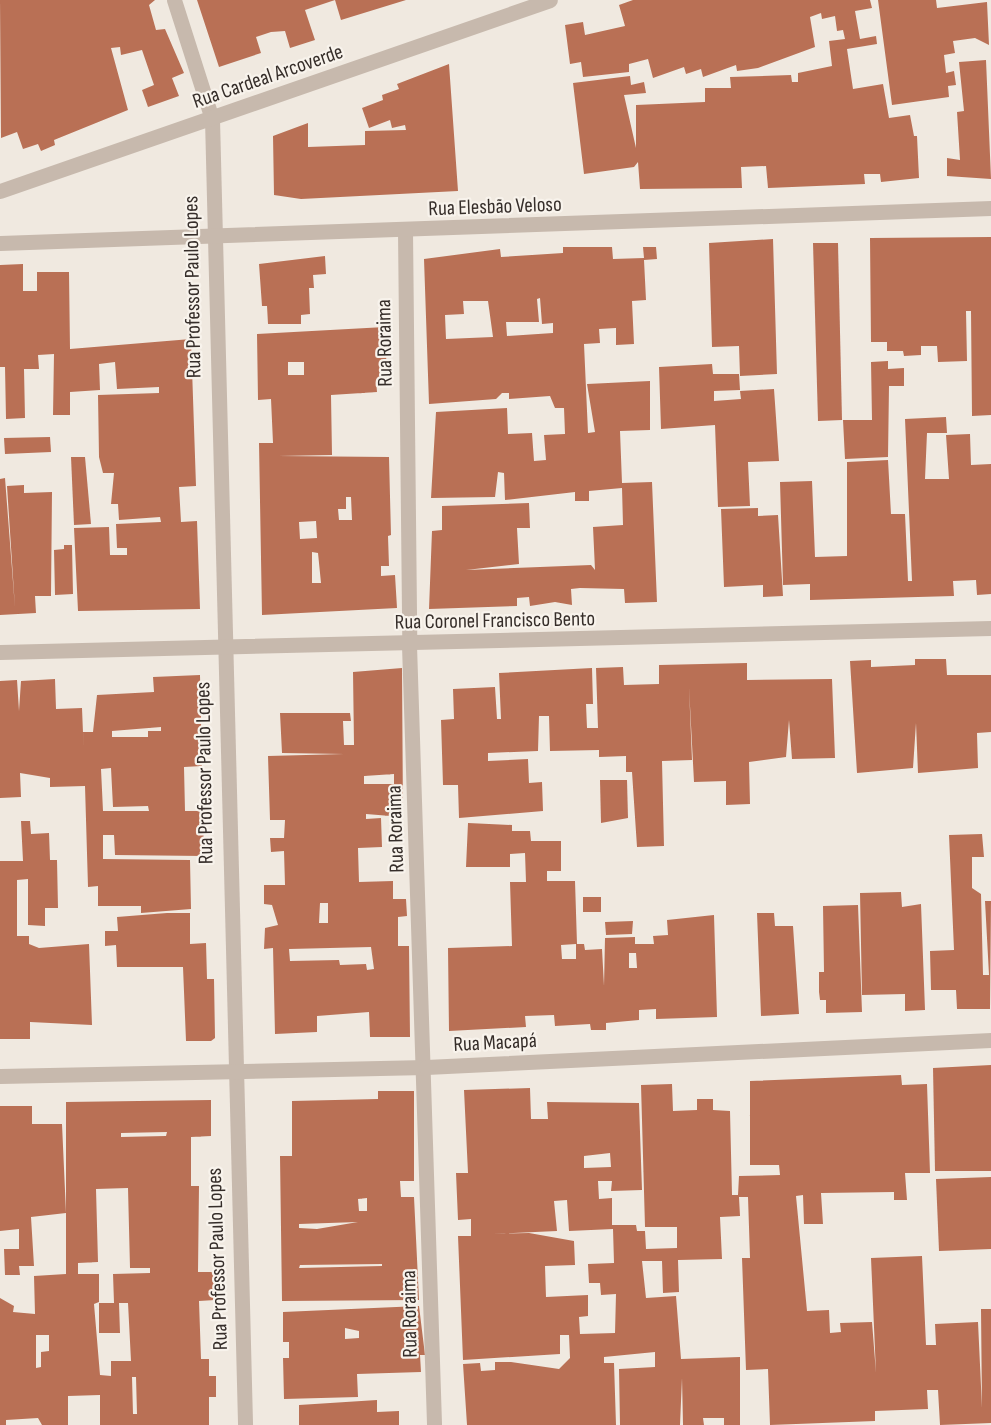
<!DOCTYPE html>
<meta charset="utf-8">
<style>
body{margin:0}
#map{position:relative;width:991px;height:1425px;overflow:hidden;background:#f0e9e0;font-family:"Sofia Sans Condensed",sans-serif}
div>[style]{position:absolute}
.building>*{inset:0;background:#b97055}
.minor>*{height:15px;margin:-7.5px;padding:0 7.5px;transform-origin:7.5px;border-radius:7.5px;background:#c7b9ad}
span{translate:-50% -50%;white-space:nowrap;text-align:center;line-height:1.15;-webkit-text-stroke:4.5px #f8f3ec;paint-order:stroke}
.street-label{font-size:21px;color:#362e2a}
</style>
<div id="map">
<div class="building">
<i style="clip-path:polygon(0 0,155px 0,149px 5px,156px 30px,165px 29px,184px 73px,172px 78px,179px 96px,148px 107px,142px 90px,154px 85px,142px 50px,121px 55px,120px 47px,111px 48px,128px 110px,54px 140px,55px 145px,41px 151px,38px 144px,23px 149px,17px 132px,1px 138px)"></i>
<i style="clip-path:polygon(197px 0,335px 0,305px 10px,315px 40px,290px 48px,285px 31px,271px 32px,256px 37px,261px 53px,219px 67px)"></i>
<i style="clip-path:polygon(335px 0,406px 0,341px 20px)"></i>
<i style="clip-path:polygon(633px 0,870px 0,872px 8px,855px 11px,860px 39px,876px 36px,877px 44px,847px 49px,853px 89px,883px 84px,889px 118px,910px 115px,914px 136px,917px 136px,919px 178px,881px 182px,880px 174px,864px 174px,865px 184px,768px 188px,766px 166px,741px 167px,742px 188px,640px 189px,638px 162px,634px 167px,584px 174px,573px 83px,630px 76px,631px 85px,644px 82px,646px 93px,624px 95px,636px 148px,636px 105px,705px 102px,705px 88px,731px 88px,730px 77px,791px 75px,792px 82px,798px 82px,798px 73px,832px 66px,829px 41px,845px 39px,843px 30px,837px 31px,835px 16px,822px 19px,821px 13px,810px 17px,815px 47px,758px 68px,737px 71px,736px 65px,703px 77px,701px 69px,686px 74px,684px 67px,653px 78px,648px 59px,629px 64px,629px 72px,583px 77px,581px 62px,570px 64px,565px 25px,583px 22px,585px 35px,625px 26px,619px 5px)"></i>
<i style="clip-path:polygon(878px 0,936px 0,937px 8px,987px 2px,989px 45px,975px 38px,953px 41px,955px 53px,944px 55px,946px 73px,954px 71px,956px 85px,948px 86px,949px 97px,892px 105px)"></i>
<i style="clip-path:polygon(986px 60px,991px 179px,947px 176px,947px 158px,960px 160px,957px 112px,964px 111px,959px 62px)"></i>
<i style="clip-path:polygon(449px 64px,458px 191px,301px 199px,274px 195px,273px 136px,308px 123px,308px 147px,365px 145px,365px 131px,406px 130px,405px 125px,392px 128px,390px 120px,369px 128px,362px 108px,383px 100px,382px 95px,399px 89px,397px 84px)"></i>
<i style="clip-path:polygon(991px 237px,991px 415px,972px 416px,971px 311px,966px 311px,967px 361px,938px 362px,937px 346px,921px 346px,921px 355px,904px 356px,903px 351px,887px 351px,887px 342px,871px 342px,870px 238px)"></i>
<i style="clip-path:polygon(773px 239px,777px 374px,740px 376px,739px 346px,712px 347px,709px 243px)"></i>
<i style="clip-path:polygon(813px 243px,838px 243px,842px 420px,818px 421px)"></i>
<i style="clip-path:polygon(evenodd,563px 247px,612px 247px,613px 259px,644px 258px,643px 247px,656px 247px,657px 259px,644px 260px,646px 300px,632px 301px,634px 344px,616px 345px,616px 328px,599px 329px,600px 343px,584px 344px,588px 433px,595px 432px,587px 384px,650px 381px,650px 430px,620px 431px,622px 483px,652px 482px,657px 602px,625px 603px,624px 589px,580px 588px,571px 589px,572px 605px,555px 602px,530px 606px,529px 597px,517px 598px,517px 606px,429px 609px,432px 531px,442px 530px,442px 506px,529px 503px,530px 528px,517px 528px,519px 564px,466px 570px,591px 565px,595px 570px,593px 527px,623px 525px,622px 488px,589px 491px,589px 501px,575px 501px,575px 492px,505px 500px,504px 473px,498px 472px,495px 497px,431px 498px,436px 412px,507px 408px,508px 434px,532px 433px,534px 461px,546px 460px,544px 435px,565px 434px,564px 408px,555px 408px,550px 396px,509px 399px,509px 393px,502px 393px,496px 399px,429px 404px,424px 259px,500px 249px,501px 257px,563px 253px,563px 247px,540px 298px,542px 324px,553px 323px,553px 333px,507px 336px,506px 322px,539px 322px,537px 299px,540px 298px,563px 247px,463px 301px,488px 301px,493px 337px,446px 339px,445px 315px,464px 314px,463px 301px)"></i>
<i style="clip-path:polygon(325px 256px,326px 274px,313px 275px,314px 288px,309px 288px,310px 314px,301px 315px,301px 324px,268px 324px,267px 306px,262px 306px,259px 264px)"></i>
<i style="clip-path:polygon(23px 264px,23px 291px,37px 291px,37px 272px,69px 272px,70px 349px,191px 339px,196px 486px,179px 487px,181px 522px,197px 521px,200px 609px,78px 611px,74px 528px,109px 527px,110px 555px,127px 555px,127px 548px,117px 548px,116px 524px,161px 522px,160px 517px,119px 520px,118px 504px,111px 504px,114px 473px,103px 473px,99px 457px,98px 395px,159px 393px,159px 387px,117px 389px,115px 362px,99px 364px,100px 390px,70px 392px,70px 415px,53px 415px,54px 354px,38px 355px,39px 369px,24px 369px,25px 418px,6px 419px,5px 367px,0 367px,0 265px)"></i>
<i style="clip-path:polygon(evenodd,385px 327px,387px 379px,376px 380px,377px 392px,331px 395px,332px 455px,278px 456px,389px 457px,391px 535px,388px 536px,389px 566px,381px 566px,381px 576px,395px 575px,397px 608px,262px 615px,259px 443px,273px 443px,271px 399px,258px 400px,257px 334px,385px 327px,288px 362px,304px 362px,304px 375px,288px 375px,288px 362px,385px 327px,346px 497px,351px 497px,352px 520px,339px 520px,338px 509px,346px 509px,346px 497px,385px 327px,316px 521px,317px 538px,300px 539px,299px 522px,316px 521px,385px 327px,312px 552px,318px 553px,321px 583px,312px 583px,312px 552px)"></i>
<i style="clip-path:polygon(888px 361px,888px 369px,904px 368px,904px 386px,889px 386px,888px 457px,845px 459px,843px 420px,872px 420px,871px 362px)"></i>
<i style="clip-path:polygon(712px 364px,713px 374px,739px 374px,740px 390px,714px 391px,714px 401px,741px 399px,740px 391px,774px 389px,779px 461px,748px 462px,750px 506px,718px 507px,715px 425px,661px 429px,659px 367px)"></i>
<i style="clip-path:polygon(946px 417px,947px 433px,927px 433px,925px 479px,949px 479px,946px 435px,970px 434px,971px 465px,991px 464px,991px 594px,977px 595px,976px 580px,953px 581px,954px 596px,810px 600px,810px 584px,783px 585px,780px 482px,812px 481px,815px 557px,847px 556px,847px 462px,888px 460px,891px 514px,905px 514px,908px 581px,912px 581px,905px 419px)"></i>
<i style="clip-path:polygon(50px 437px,51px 452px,5px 454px,4px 438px)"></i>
<i style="clip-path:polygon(71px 457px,85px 457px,91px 524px,74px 525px)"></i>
<i style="clip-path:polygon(5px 478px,15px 608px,7px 486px,24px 485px,24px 493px,52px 492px,51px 596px,35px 596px,36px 613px,0 615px,0 479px)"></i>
<i style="clip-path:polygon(758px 508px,758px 516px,778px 515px,783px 596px,763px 597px,763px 585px,724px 587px,721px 509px)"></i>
<i style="clip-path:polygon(64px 545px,72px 545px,73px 594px,55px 595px,54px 550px,64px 549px)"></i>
<i style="clip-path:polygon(915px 659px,946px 659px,947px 675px,991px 675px,991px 732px,977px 733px,978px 768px,918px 773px,916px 723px,913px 768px,857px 773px,850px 661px,871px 660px,871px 667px,915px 665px)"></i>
<i style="clip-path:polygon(747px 663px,747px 680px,832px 679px,835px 758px,792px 759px,789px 720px,786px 757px,749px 762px,750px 804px,726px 805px,726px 781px,694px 782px,689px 687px,692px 760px,662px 761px,664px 846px,637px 847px,632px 772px,626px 772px,626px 756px,599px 757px,599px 750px,550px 751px,549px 716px,539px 716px,538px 751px,488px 753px,488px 761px,528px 759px,529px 783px,542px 782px,543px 811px,459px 818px,458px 785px,443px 785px,441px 720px,454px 719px,453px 689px,495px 687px,497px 719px,501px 719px,499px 673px,592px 668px,593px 704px,586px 704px,587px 728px,598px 728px,596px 668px,623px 667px,624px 685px,659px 684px,659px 665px)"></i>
<i style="clip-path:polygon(evenodd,402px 668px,403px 817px,366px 814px,366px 819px,381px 818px,382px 847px,358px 848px,359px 882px,393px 881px,393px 899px,406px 899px,407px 916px,398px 917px,398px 946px,409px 946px,410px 1037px,370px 1037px,369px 1012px,317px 1016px,317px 1032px,275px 1034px,273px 948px,264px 949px,265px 928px,278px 925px,272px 905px,264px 904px,264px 885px,285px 885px,284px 851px,271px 852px,270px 838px,284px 838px,285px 820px,270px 820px,268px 756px,344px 754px,282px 753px,280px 713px,350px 713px,351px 721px,343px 721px,344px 745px,354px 745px,353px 672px,402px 668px,394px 774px,394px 784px,364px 784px,364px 776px,394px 774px,402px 668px,320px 903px,328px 903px,328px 923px,319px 923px,320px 903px,402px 668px,371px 947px,374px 969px,367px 970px,366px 964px,340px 965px,339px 960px,290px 961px,289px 949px,371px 947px)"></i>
<i style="clip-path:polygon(evenodd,200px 675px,202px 766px,184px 767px,185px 811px,203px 811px,204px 856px,115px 855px,114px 835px,103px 835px,103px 859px,190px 860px,191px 909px,141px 913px,141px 906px,98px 906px,98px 886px,88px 887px,85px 786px,50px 787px,50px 778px,20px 773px,21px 797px,0 798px,0 681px,17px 680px,19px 711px,21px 681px,55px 679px,56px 709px,82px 708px,84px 758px,83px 732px,93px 732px,97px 695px,154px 692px,153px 677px,200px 675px,161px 727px,161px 731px,148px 731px,148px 737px,112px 737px,112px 731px,161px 727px,200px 675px,111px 768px,113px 807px,148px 806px,149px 811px,103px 811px,101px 769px,111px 768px)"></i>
<i style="clip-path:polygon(600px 780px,627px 780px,628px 818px,601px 823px)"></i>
<i style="clip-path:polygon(21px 821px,30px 821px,31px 834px,49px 833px,50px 860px,57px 860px,58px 908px,45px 908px,45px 926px,28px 925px,28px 879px,17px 880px,17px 936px,29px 936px,29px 944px,39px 948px,89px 944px,92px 1025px,30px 1022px,30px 1039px,0 1039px,0 861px,23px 861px)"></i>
<i style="clip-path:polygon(evenodd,468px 823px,512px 825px,512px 831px,530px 831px,531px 841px,561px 841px,561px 871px,547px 871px,547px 881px,575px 881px,577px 944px,584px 944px,585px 950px,602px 949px,604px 986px,605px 938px,635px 937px,635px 944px,654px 944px,653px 936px,668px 935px,667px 920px,714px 915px,717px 1017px,656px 1019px,656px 1009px,639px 1010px,639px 1020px,606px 1023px,606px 1030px,591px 1030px,590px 1024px,555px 1026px,554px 1015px,525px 1016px,526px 1027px,449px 1031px,448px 948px,512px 946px,510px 882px,526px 882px,525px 853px,510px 854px,510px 867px,466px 867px,468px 823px,576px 944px,576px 959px,562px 959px,561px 945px,576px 944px,468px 823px,629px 953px,636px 953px,637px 968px,629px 968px,629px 953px)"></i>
<i style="clip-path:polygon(982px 834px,984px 857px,972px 857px,972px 888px,981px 894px,983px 975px,989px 975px,985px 901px,991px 901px,990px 1009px,957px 1009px,956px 990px,931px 990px,930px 951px,954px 950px,949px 835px)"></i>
<i style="clip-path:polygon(901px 892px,902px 907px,921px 904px,925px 1010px,905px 1011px,905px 994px,862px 995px,860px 893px)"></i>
<i style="clip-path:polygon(583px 897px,601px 897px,601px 912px,583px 912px)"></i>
<i style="clip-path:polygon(858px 905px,862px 1012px,826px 1013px,826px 1000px,820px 1000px,819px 992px,819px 972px,824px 972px,823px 906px)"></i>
<i style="clip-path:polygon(167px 913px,190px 913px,190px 944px,206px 943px,207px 979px,214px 979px,215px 1038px,211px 1041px,186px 1041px,183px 967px,117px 967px,116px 945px,105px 946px,105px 931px,118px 931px,117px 917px)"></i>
<i style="clip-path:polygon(757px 913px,774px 913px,775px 926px,793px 926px,799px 1014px,761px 1016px)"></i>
<i style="clip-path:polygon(633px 921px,632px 934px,606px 935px,605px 922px)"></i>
<i style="clip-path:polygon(991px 1065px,991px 1171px,935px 1171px,933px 1068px)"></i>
<i style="clip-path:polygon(evenodd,901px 1075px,902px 1085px,927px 1084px,930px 1173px,905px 1173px,907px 1200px,894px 1200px,894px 1192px,821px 1193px,823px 1224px,804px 1224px,803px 1195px,796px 1196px,807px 1311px,829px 1310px,830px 1333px,841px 1332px,840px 1323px,872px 1322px,876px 1373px,871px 1258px,922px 1256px,926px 1345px,936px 1345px,935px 1324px,978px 1322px,982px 1408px,981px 1309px,991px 1309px,991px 1423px,940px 1425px,938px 1390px,927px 1390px,928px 1409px,875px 1411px,875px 1421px,770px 1425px,768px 1369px,746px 1370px,742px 1258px,750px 1258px,748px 1197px,739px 1197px,740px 1216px,720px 1217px,722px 1259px,678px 1260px,679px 1292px,663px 1293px,662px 1261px,642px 1261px,646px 1298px,676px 1296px,681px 1359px,740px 1357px,740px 1425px,724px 1425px,724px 1418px,703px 1418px,704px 1425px,683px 1425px,682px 1378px,680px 1425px,620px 1425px,619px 1369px,655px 1367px,655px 1352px,604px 1357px,604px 1363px,614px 1363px,616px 1425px,467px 1425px,463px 1364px,480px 1363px,481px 1371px,495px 1370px,495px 1362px,511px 1362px,559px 1369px,570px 1358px,569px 1335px,560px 1335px,560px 1354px,463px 1360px,458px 1236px,471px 1236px,471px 1219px,458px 1220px,456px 1173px,468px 1173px,464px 1090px,530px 1088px,531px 1119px,548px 1119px,547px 1102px,639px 1103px,642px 1190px,611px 1191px,612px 1181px,598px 1181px,599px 1199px,612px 1198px,612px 1225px,636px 1225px,637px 1231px,645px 1231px,646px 1249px,677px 1248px,677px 1227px,645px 1227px,641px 1085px,672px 1084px,673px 1111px,697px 1110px,697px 1099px,713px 1099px,713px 1110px,730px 1111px,732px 1195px,738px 1195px,739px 1176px,780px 1175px,779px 1165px,750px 1165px,750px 1081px,901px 1075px,610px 1153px,611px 1167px,584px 1168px,584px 1156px,610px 1153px,901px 1075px,567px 1200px,569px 1231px,613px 1229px,614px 1263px,588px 1264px,589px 1283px,600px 1283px,601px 1295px,616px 1294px,615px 1333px,580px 1334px,579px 1317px,588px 1316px,588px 1295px,546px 1297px,545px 1266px,575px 1265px,574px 1241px,529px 1233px,492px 1234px,557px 1231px,554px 1201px,567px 1200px)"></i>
<i style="clip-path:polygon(evenodd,378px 1091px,414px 1091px,414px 1181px,400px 1181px,401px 1197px,414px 1197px,419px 1300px,282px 1301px,280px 1156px,292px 1156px,292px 1101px,378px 1099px,378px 1091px,367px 1198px,367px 1211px,359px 1211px,358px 1199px,367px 1198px,378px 1091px,358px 1222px,317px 1229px,299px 1228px,299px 1224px,358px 1222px,378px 1091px,382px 1264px,382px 1266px,299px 1268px,300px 1265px,382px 1264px)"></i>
<i style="clip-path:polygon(evenodd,211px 1100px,211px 1136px,191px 1137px,191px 1186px,199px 1186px,198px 1272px,214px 1272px,215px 1300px,199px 1301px,201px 1359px,209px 1359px,209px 1376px,216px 1376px,216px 1397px,209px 1397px,209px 1425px,100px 1425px,100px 1395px,68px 1396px,68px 1425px,42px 1425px,38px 1418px,6px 1420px,6px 1425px,0 1425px,0 1298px,14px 1306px,13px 1312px,35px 1314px,34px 1276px,66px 1274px,66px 1102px,211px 1100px,167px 1132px,166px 1136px,121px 1137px,121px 1133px,167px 1132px,211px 1100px,128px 1188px,130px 1268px,150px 1268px,150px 1273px,113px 1274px,114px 1303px,99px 1303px,99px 1333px,120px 1333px,119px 1303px,128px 1303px,131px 1361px,111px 1361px,111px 1376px,100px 1375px,94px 1304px,99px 1302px,99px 1274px,78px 1274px,78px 1263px,98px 1262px,96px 1189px,128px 1188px,211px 1100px,36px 1335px,49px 1335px,49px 1351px,41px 1352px,41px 1367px,36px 1368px,36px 1335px,211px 1100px,132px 1377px,136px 1377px,137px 1414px,133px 1414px,132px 1377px)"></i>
<i style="clip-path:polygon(0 1106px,32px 1106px,32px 1124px,62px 1124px,66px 1213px,31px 1217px,34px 1266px,19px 1266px,20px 1275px,5px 1275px,4px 1249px,19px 1249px,19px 1229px,0 1231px)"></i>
<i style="clip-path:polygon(991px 1177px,991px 1249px,939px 1251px,936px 1179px)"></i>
<i style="clip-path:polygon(evenodd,419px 1306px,425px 1355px,420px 1355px,421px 1372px,357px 1374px,358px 1397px,284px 1399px,283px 1358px,289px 1358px,289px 1342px,283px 1342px,283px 1312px,419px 1306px,345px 1328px,359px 1331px,359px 1338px,345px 1339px,345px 1328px)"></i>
<i style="clip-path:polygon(377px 1400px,377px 1412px,399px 1411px,399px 1425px,299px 1425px,299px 1405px)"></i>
</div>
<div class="minor">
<i style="left:174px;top:0;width:125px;rotate:72.3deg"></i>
<i style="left:212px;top:119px;width:1306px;rotate:88.55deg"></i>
<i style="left:0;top:191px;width:582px;rotate:-19.15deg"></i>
<i style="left:405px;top:231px;width:414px;rotate:89.4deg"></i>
<i style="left:409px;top:645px;width:780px;rotate:88.16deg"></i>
<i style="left:0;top:243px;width:992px;rotate:-2.02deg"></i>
<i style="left:0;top:652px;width:991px;rotate:-1.39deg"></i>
<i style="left:0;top:1076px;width:426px;rotate:-1.2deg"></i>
<i style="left:426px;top:1067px;width:566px;rotate:-2.74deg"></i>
</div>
<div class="street-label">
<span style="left:268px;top:77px;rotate:-19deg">Rua Cardeal Arcoverde</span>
<span style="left:495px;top:207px;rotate:-2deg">Rua Elesbão Veloso</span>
<span style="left:193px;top:287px;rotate:-91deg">Rua Professor Paulo Lopes</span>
<span style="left:385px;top:343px;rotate:-91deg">Rua Roraima</span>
<span style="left:495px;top:621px;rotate:-1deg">Rua Coronel Francisco Bento</span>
<span style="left:205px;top:773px;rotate:-91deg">Rua Professor Paulo Lopes</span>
<span style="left:396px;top:829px;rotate:-92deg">Rua Roraima</span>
<span style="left:495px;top:1043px;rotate:-3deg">Rua Macapá</span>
<span style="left:218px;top:1259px;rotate:-92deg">Rua Professor Paulo Lopes</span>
<span style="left:410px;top:1314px;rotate:-91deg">Rua Roraima</span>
</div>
</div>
